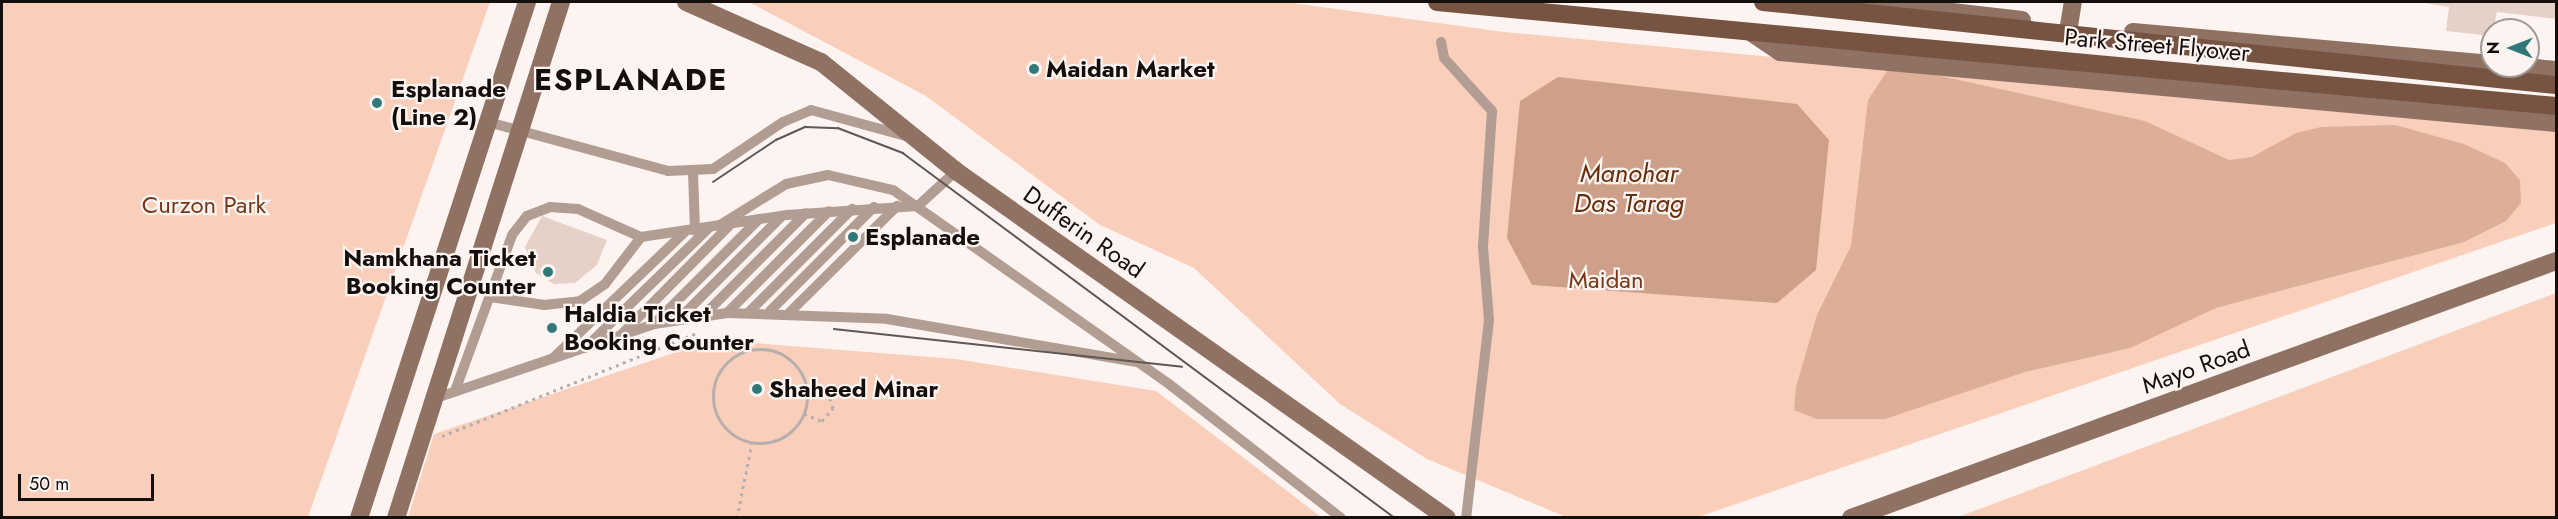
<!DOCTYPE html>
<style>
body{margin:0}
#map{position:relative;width:2558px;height:519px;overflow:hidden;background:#fdf4f1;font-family:Jost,sans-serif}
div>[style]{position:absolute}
.green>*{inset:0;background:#f9ceba}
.forest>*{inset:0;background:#deaf98}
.water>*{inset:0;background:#cea089}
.building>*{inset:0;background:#e5d1c7}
.path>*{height:3px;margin-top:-1.5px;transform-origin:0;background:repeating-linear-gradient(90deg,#b7afac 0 3px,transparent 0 7.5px)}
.path>.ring{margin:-1.5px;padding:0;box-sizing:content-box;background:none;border:3px solid #b7afac;border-radius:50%}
.lane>*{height:10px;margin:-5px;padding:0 5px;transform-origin:5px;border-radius:5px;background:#b29d93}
.secondary>*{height:18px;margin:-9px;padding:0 9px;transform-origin:9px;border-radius:9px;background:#907264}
.primary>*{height:18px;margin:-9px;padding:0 9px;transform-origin:9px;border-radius:9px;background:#775442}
.tram>*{height:1.5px;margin:-0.75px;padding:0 0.75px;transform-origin:0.75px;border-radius:0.75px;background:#5e5754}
.primary-bridge>*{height:18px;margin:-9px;padding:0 9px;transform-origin:9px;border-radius:9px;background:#775442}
.dots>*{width:16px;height:16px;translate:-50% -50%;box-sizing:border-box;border:3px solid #fdf4f1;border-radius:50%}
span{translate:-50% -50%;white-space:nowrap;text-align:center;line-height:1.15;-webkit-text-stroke:4.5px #fdf4f1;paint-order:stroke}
.street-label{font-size:24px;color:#150f0c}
.poi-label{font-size:24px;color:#150f0c;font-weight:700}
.left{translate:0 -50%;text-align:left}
.right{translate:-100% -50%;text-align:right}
.park-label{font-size:24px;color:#743918}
.water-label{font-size:26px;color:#672e0b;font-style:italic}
.district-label{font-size:30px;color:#150f0c;font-weight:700;letter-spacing:1.5px}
.frame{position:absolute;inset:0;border:3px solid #150f0c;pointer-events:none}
.north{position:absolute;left:2480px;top:18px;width:60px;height:60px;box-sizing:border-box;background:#fdf4f1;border:2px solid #a09895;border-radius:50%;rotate:270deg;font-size:16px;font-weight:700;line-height:24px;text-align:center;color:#150f0c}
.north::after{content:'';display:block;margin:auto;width:21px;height:27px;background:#30797b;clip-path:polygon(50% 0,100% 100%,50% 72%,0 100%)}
.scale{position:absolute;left:18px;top:474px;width:136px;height:27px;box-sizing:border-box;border:3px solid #150f0c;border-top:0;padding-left:8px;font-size:18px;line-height:21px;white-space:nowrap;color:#150f0c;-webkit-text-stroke:4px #fdf4f1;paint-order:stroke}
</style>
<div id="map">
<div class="green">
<i style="clip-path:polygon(2px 2px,490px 2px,308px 517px,2px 517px)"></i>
<i style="clip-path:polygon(749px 2px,1285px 2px,1504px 32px,2515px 126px,2556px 131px,2556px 223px,1698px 517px,1566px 517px,1427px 459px,1340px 404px,1194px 268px,1100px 225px,926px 96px)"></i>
<i style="clip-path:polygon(2556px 293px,2556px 517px,1958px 517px)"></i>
<i style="clip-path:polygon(754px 343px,956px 359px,1156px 391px,1321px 517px,408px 517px,434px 434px,700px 344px)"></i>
</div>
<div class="forest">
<i style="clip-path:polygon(1891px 65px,2145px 121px,2229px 160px,2252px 157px,2296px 133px,2321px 127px,2395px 125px,2464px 144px,2505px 163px,2520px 180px,2521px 203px,2506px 221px,2464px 242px,2216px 308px,2130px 348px,2025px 372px,1885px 419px,1817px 419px,1794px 410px,1796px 387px,1817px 315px,1851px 246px,1868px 100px)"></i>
</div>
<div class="water">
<i style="clip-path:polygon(1558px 77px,1797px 104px,1829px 140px,1816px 270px,1777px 303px,1532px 285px,1507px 238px,1520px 101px)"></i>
</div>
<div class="building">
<i style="clip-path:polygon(2418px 2px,2556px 2px,2556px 19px,2497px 12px,2492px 36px,2446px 31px,2449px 7px)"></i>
<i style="clip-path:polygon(542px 216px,607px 240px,597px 265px,575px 283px,554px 284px,536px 273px,525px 247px)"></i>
</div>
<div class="path">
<i class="ring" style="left:713px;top:349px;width:91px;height:91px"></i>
<i style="left:804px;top:414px;width:19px;rotate:21deg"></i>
<i style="left:822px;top:421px;width:17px;rotate:-50deg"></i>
<i style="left:833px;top:408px;width:16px;rotate:-108deg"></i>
<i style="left:828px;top:393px;width:20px;rotate:-177deg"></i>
<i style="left:442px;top:436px;width:275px;rotate:-22deg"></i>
<i style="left:737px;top:518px;width:76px;rotate:-78.7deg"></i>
</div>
<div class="lane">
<i style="left:1441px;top:42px;width:16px;rotate:79deg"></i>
<i style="left:1444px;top:58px;width:72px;rotate:47.8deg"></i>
<i style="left:1492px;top:111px;width:136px;rotate:93.8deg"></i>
<i style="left:1483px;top:247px;width:73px;rotate:85.3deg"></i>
<i style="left:1489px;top:320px;width:199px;rotate:96.6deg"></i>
<i style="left:488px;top:122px;width:187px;rotate:15.2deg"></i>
<i style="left:668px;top:171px;width:45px;rotate:-2.5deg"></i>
<i style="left:713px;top:169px;width:84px;rotate:-33.9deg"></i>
<i style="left:783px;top:122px;width:30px;rotate:-23deg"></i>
<i style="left:811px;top:110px;width:98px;rotate:15.3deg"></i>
<i style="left:693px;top:171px;width:60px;rotate:88.1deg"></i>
<i style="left:720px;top:225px;width:78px;rotate:-31.8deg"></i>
<i style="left:786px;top:184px;width:43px;rotate:-12.1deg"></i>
<i style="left:828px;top:175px;width:67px;rotate:13deg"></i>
<i style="left:893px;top:190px;width:337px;rotate:35.1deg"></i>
<i style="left:1169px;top:384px;width:218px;rotate:37.9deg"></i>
<i style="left:490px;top:297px;width:55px;rotate:8.4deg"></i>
<i style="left:544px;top:305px;width:36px;rotate:-6deg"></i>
<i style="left:580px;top:301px;width:30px;rotate:-34deg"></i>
<i style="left:605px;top:284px;width:59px;rotate:-52.5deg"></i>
<i style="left:770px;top:311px;width:147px;rotate:-45deg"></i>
<i style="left:749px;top:312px;width:146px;rotate:-45deg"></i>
<i style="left:790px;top:312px;width:151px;rotate:-44.7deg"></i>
<i style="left:727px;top:313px;width:144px;rotate:-45deg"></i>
<i style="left:704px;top:315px;width:144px;rotate:-45deg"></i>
<i style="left:679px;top:319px;width:146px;rotate:-45deg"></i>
<i style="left:654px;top:324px;width:148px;rotate:-45deg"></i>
<i style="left:621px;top:335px;width:158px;rotate:-45.3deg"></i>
<i style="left:585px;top:348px;width:171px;rotate:-44.1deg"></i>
<i style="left:553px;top:358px;width:182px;rotate:-43.7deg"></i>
<i style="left:455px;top:391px;width:166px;rotate:-69.9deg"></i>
<i style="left:512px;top:235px;width:24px;rotate:-52deg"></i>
<i style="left:527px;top:216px;width:25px;rotate:-21deg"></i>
<i style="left:550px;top:207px;width:28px;rotate:4deg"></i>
<i style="left:578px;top:209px;width:69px;rotate:24deg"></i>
<i style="left:641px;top:237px;width:148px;rotate:-8.6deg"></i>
<i style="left:787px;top:215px;width:131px;rotate:-3.9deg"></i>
<i style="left:918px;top:206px;width:52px;rotate:-42.6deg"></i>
<i style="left:433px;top:399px;width:233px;rotate:-18.7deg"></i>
<i style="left:654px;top:324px;width:74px;rotate:-8.6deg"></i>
<i style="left:727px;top:313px;width:160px;rotate:2.1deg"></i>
<i style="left:887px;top:319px;width:252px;rotate:9.8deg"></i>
</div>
<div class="secondary">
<i style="left:686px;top:2px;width:148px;rotate:24deg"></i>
<i style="left:821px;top:62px;width:174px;rotate:38.9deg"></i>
<i style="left:956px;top:171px;width:601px;rotate:35.25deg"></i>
<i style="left:1866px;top:2px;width:157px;rotate:6.6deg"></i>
<i style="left:2069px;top:26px;width:24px;rotate:-81deg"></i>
<i style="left:2133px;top:32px;width:360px;rotate:5.1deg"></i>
<i style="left:1752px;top:33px;width:34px;rotate:34deg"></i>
<i style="left:1780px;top:52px;width:779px;rotate:5.23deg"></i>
<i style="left:2515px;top:66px;width:41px;rotate:5.6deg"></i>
<i style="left:359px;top:518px;width:543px;rotate:-71.97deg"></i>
<i style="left:396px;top:518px;width:542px;rotate:-72.27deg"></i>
<i style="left:1851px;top:518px;width:750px;rotate:-20.03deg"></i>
</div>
<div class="primary">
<i style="left:1437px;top:2px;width:434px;rotate:5.4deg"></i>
<i style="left:1763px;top:2px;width:797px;rotate:5.98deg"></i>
</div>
<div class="tram">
<i style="left:713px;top:182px;width:76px;rotate:-33.7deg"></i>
<i style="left:776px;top:140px;width:32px;rotate:-24deg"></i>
<i style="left:805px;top:127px;width:33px;rotate:2deg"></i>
<i style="left:838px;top:128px;width:70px;rotate:21deg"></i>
<i style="left:903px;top:153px;width:613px;rotate:36.57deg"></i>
<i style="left:834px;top:329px;width:350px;rotate:6.2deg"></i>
</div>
<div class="primary-bridge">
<i style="left:1869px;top:43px;width:690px;rotate:5.24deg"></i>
</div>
<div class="dots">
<i style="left:1034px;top:69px;background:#30797b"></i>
<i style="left:377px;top:103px;background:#30797b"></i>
<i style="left:853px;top:237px;background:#30797b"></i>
<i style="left:548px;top:272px;background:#30797b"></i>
<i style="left:552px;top:328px;background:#30797b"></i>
<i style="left:757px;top:389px;background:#30797b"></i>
</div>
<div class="street-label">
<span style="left:2157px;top:45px;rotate:5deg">Park Street Flyover</span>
<span style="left:1084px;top:232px;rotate:35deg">Dufferin Road</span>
<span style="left:2196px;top:367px;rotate:-20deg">Mayo Road</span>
</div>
<div class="poi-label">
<span class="left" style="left:1046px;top:69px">Maidan Market</span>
<span class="left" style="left:391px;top:103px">Esplanade<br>(Line 2)</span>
<span class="left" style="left:865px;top:237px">Esplanade</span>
<span class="right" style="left:536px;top:272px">Namkhana Ticket<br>Booking Counter</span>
<span class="left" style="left:564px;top:328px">Haldia Ticket<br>Booking Counter</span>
<span class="left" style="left:769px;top:389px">Shaheed Minar</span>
</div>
<div class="park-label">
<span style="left:204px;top:205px">Curzon Park</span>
<span style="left:1606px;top:280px">Maidan</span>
</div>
<div class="water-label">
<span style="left:1629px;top:189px">Manohar<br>Das Tarag</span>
</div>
<div class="district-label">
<span style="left:631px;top:80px">ESPLANADE</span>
</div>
<div class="frame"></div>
<div class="north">N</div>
<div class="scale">50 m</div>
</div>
